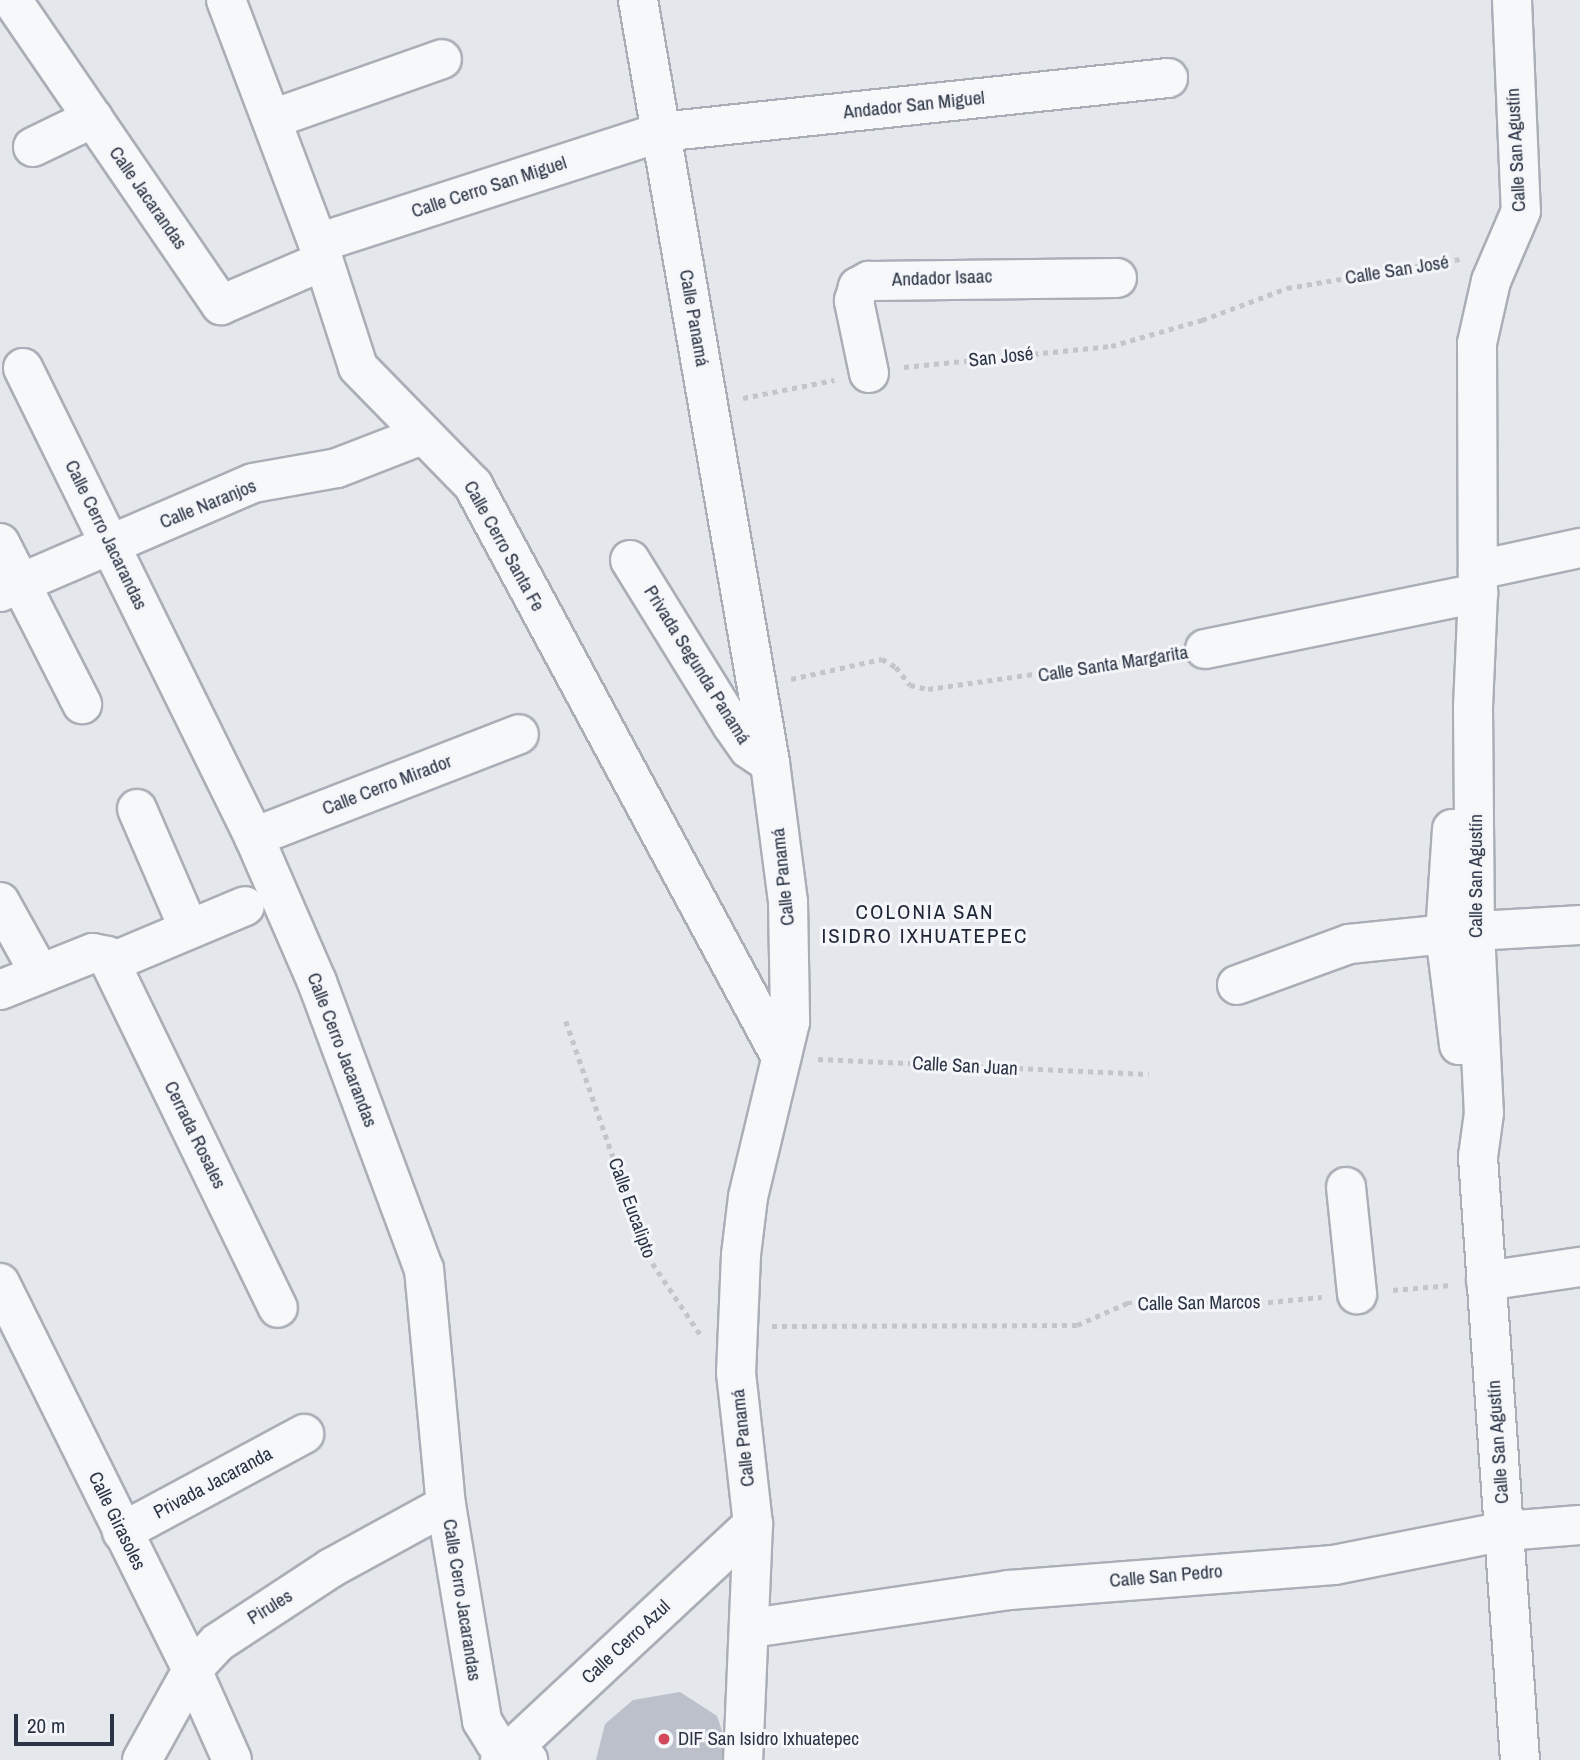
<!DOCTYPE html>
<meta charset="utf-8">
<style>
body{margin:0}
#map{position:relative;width:1580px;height:1760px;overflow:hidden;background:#e4e7ec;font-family:"Archivo Narrow",sans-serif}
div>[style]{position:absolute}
.building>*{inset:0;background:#bbc0ca}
.path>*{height:4.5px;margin-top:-2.25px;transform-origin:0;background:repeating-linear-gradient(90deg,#c2c5cb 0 5px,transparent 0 10px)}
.roads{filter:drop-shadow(2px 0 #a9aeb7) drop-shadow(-2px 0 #a9aeb7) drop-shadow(0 2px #a9aeb7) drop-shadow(0 -2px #a9aeb7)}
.minor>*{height:38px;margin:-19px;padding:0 19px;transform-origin:19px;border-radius:19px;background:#f7f8fa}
.dots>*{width:19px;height:19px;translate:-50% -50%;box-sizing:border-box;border:4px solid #f4f6f9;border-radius:50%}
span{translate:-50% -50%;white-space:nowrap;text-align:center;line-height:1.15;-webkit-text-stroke:6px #f4f6f9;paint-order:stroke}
.street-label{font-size:19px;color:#2b3445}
.poi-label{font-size:19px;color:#2b3445}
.left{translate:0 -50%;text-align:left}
.neighbourhood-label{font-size:21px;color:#1d2536;letter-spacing:2px}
.scale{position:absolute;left:14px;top:1714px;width:100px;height:32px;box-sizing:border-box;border:4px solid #2b3445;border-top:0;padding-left:9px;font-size:21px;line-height:24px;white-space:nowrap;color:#2b3445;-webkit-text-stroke:5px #f4f6f9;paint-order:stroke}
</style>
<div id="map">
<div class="building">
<i style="clip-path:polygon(680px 1692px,717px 1716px,732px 1760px,596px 1760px,605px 1724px,633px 1700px)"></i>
</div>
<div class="path">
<i style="left:904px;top:367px;width:208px;rotate:-5.8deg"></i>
<i style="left:1111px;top:346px;width:95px;rotate:-15.9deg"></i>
<i style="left:1202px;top:320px;width:91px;rotate:-20.6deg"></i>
<i style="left:1287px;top:288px;width:175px;rotate:-9.5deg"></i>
<i style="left:743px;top:398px;width:93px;rotate:-11.2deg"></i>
<i style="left:791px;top:679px;width:93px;rotate:-12.4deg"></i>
<i style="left:882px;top:659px;width:16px;rotate:30deg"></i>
<i style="left:896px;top:667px;width:23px;rotate:52deg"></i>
<i style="left:910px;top:685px;width:18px;rotate:13deg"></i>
<i style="left:928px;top:689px;width:247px;rotate:-8.1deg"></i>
<i style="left:566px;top:1021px;width:248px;rotate:70.9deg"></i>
<i style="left:647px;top:1255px;width:99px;rotate:56.1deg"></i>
<i style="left:818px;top:1059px;width:331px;rotate:2.6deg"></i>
<i style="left:1393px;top:1290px;width:58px;rotate:-4.9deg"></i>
<i style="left:772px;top:1326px;width:305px;rotate:-0.2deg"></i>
<i style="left:1077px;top:1325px;width:55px;rotate:-23.7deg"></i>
<i style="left:1127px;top:1303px;width:131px"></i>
<i style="left:1258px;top:1303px;width:64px;rotate:-5.4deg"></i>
</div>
<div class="roads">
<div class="minor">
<i style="left:12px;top:0;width:370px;rotate:55.6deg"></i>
<i style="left:221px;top:305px;width:111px;rotate:-23.3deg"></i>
<i style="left:226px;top:0;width:260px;rotate:69.3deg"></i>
<i style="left:318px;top:243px;width:130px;rotate:72.1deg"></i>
<i style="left:358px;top:367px;width:165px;rotate:45.7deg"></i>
<i style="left:473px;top:485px;width:650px;rotate:61.7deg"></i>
<i style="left:638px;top:0;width:774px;rotate:80.18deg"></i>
<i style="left:770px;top:763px;width:140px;rotate:82.6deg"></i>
<i style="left:788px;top:902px;width:120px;rotate:89deg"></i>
<i style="left:790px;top:1022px;width:180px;rotate:103.5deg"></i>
<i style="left:748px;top:1197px;width:58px;rotate:96.9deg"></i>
<i style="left:741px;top:1255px;width:118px;rotate:92.4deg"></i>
<i style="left:736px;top:1373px;width:152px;rotate:83.6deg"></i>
<i style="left:753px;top:1524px;width:236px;rotate:92.4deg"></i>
<i style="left:1512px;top:0;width:211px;rotate:87.6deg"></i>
<i style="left:1521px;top:211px;width:76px;rotate:113.2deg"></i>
<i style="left:1491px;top:281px;width:64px;rotate:102.7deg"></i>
<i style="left:1477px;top:343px;width:250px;rotate:89.8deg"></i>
<i style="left:1478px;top:593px;width:114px;rotate:92.5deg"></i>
<i style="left:1473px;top:707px;width:224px;rotate:89.5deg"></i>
<i style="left:1475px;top:931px;width:182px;rotate:87.2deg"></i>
<i style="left:1484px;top:1113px;width:44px;rotate:97.8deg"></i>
<i style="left:1478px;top:1157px;width:604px;rotate:86.02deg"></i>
<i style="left:272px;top:119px;width:180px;rotate:-19.4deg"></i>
<i style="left:33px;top:147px;width:67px;rotate:-25.8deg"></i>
<i style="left:318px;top:243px;width:361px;rotate:-17.9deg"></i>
<i style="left:661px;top:132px;width:510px;rotate:-6.08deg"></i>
<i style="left:23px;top:368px;width:523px;rotate:63.78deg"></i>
<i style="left:254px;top:837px;width:158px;rotate:66.5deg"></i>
<i style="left:317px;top:982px;width:306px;rotate:69.6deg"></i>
<i style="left:424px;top:1269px;width:237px;rotate:84.7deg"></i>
<i style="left:446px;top:1505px;width:219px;rotate:80.5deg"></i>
<i style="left:482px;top:1721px;width:25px;rotate:58deg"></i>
<i style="left:495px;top:1742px;width:38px;rotate:29deg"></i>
<i style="left:869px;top:373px;width:74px;rotate:-101.8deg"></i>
<i style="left:854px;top:301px;width:15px;rotate:-74deg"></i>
<i style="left:858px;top:287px;width:13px;rotate:-29deg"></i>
<i style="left:869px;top:281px;width:248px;rotate:-0.7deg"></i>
<i style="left:0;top:543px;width:181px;rotate:63deg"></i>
<i style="left:630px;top:560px;width:194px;rotate:58.3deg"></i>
<i style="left:732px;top:725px;width:29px;rotate:55deg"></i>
<i style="left:749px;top:749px;width:25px;rotate:34deg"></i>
<i style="left:1478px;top:570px;width:104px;rotate:-12.2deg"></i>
<i style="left:0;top:592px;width:275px;rotate:-23.3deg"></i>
<i style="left:253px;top:483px;width:85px;rotate:-10.1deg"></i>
<i style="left:337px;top:468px;width:91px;rotate:-21.2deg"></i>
<i style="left:1205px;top:649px;width:279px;rotate:-11.6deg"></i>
<i style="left:137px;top:809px;width:131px;rotate:66.6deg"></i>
<i style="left:1452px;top:829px;width:105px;rotate:93.8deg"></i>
<i style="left:1445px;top:934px;width:112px;rotate:82.8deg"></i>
<i style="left:254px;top:837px;width:284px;rotate:-21.2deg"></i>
<i style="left:0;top:902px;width:82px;rotate:60.9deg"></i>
<i style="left:1475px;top:931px;width:105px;rotate:-3.3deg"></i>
<i style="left:112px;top:962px;width:144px;rotate:-22.8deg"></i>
<i style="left:1237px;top:985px;width:119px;rotate:-20.1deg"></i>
<i style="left:1349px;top:944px;width:97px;rotate:-5.9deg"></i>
<i style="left:0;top:990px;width:100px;rotate:-21.7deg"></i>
<i style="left:93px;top:953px;width:14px;rotate:12deg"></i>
<i style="left:107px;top:956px;width:391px;rotate:64.1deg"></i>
<i style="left:1346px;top:1187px;width:108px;rotate:84.1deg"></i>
<i style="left:1486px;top:1281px;width:95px;rotate:-8.5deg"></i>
<i style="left:0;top:1283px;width:432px;rotate:63.6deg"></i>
<i style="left:192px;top:1670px;width:98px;rotate:66deg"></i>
<i style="left:122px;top:1532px;width:207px;rotate:-28.3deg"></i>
<i style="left:752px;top:1628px;width:260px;rotate:-8.4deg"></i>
<i style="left:1009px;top:1590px;width:326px;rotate:-4.4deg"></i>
<i style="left:1334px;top:1565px;width:174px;rotate:-11.2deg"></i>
<i style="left:1505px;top:1531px;width:75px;rotate:-4.6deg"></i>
<i style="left:142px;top:1760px;width:103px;rotate:-60.9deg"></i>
<i style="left:192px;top:1670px;width:37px;rotate:-47deg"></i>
<i style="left:217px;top:1643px;width:136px;rotate:-33.3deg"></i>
<i style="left:331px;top:1568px;width:131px;rotate:-28.7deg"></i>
<i style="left:500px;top:1760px;width:346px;rotate:-43deg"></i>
</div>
</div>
<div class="dots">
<i style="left:664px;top:1739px;background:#d1495b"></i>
</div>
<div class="street-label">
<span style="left:914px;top:105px;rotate:-6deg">Andador San Miguel</span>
<span style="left:1516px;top:150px;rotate:-93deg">Calle San Agustín</span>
<span style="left:489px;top:187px;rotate:-18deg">Calle Cerro San Miguel</span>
<span style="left:148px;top:198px;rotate:55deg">Calle Jacarandas</span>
<span style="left:1397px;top:270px;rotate:-9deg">Calle San José</span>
<span style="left:942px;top:278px;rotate:-2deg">Andador Isaac</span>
<span style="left:694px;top:318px;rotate:80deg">Calle Panamá</span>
<span style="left:1001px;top:357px;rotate:-6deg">San José</span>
<span style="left:208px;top:504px;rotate:-22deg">Calle Naranjos</span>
<span style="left:106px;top:535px;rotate:64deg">Calle Cerro Jacarandas</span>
<span style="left:504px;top:546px;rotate:61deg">Calle Cerro Santa Fe</span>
<span style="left:1113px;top:664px;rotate:-9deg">Calle Santa Margarita</span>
<span style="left:697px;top:665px;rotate:58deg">Privada Segunda Panamá</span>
<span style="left:387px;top:785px;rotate:-21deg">Calle Cerro Mirador</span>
<span style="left:1476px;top:876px;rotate:-90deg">Calle San Agustín</span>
<span style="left:783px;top:877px;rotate:-96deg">Calle Panamá</span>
<span style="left:342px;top:1050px;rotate:69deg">Calle Cerro Jacarandas</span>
<span style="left:965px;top:1066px;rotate:3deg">Calle San Juan</span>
<span style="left:195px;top:1135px;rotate:64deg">Cerrada Rosales</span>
<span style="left:632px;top:1208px;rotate:70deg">Calle Eucalipto</span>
<span style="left:1199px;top:1303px;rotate:-1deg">Calle San Marcos</span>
<span style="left:743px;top:1438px;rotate:-96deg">Calle Panamá</span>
<span style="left:1498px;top:1442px;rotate:-94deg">Calle San Agustín</span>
<span style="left:213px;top:1483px;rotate:-28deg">Privada Jacaranda</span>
<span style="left:117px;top:1521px;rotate:64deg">Calle Girasoles</span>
<span style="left:1166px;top:1576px;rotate:-5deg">Calle San Pedro</span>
<span style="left:462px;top:1600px;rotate:81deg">Calle Cerro Jacarandas</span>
<span style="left:270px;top:1607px;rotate:-32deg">Pirules</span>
<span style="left:626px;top:1642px;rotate:-43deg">Calle Cerro Azul</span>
</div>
<div class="poi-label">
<span class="left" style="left:678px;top:1739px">DIF San Isidro Ixhuatepec</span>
</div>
<div class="neighbourhood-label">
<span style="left:925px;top:924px">COLONIA SAN<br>ISIDRO IXHUATEPEC</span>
</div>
<div class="scale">20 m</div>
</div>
